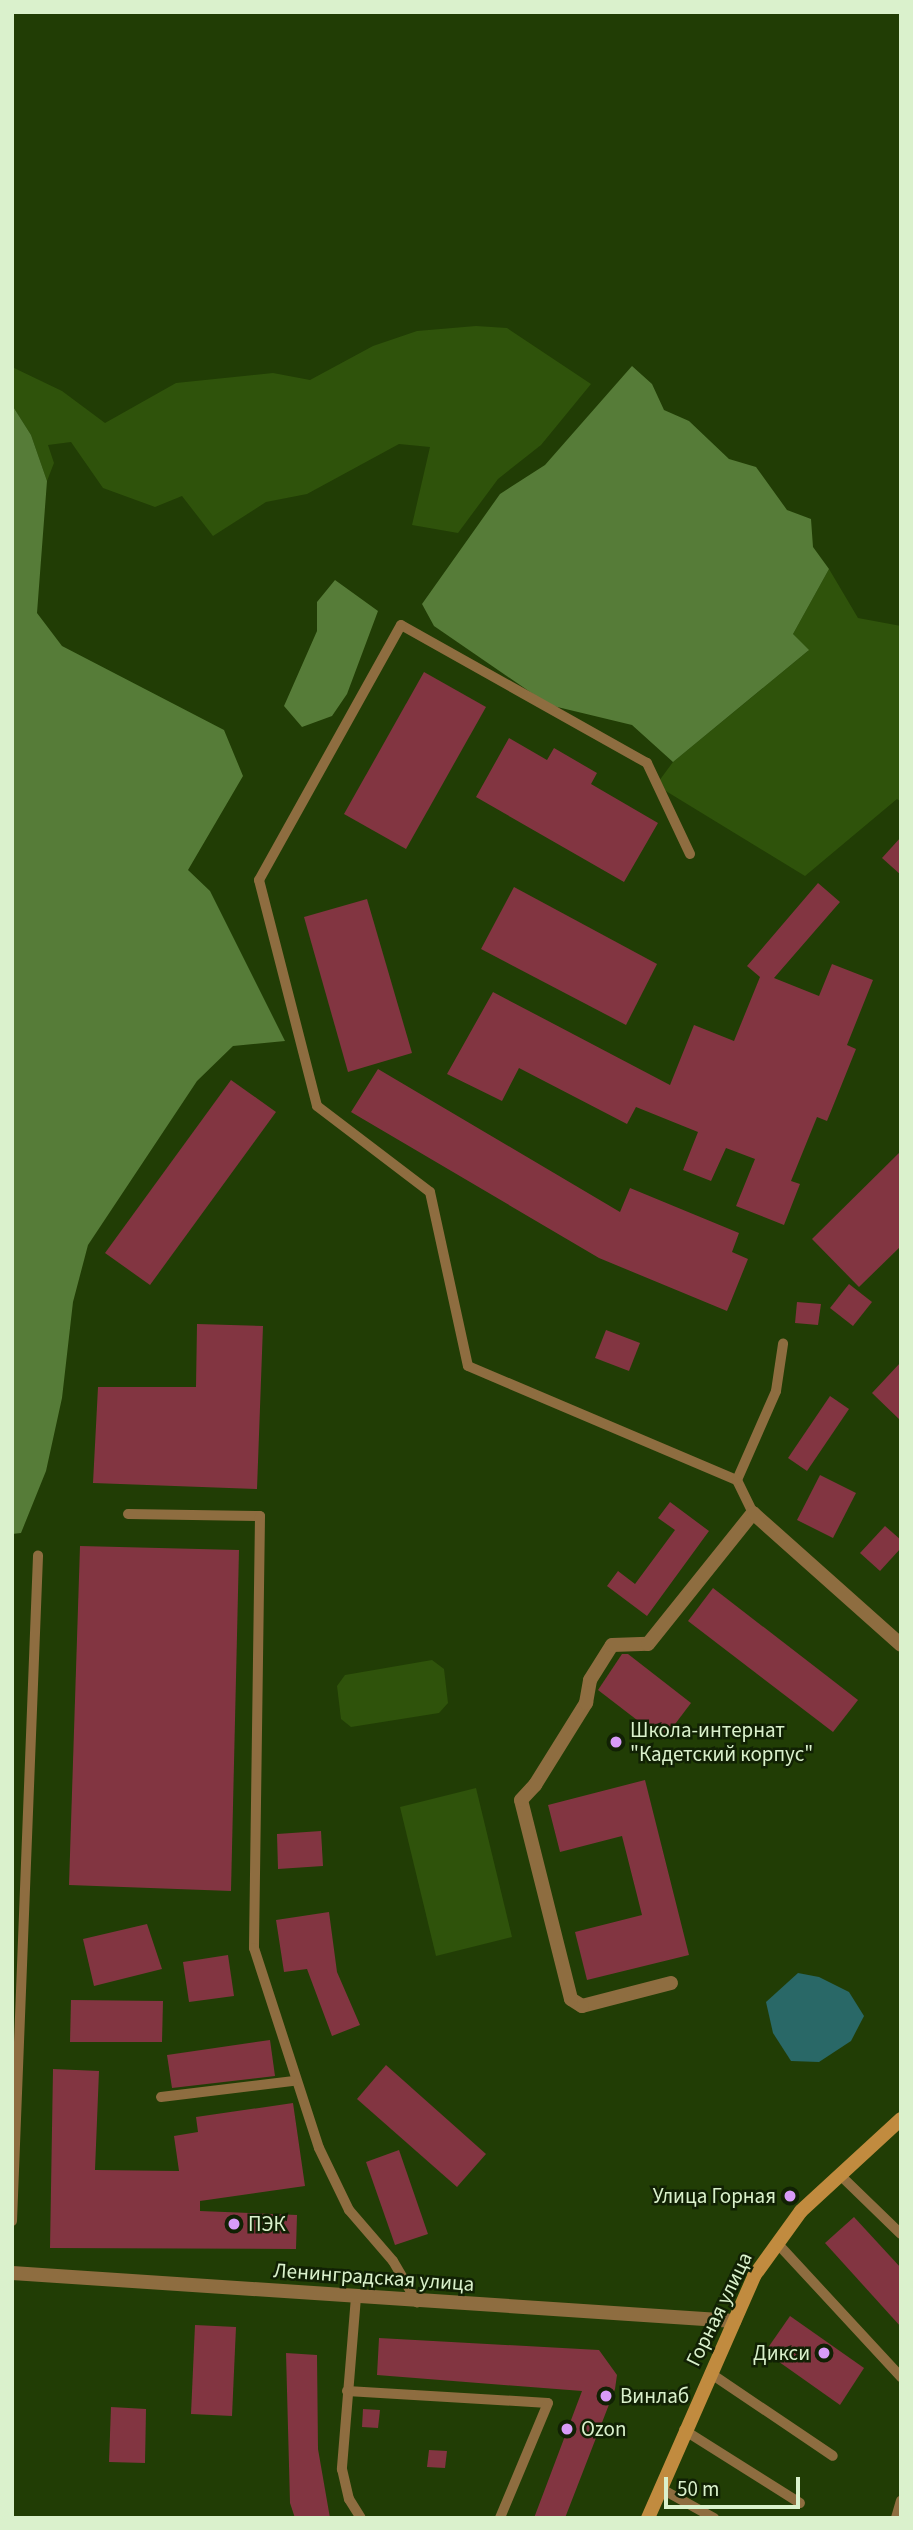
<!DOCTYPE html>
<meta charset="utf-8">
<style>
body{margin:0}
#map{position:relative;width:913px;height:2530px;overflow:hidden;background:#213d05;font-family:"Source Sans 3",sans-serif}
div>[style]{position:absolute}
.green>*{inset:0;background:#2f530b}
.forest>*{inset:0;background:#567c38}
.water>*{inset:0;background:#296867}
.building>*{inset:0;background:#823541}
.lane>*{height:10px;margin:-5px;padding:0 5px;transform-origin:5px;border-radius:5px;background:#8e6d40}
.street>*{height:14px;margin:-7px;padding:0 7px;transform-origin:7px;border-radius:7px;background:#8e6d40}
.secondary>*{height:14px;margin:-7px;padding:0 7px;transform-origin:7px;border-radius:7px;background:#c18b3f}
.dots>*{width:19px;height:19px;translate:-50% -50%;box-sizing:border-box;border:4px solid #112104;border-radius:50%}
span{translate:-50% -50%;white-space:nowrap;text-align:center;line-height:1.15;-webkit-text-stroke:5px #112104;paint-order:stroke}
.poi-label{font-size:21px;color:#daf1cc}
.left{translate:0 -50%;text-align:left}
.right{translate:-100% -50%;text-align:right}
.street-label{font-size:21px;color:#daf1cc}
.frame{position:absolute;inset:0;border:14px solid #daf1cc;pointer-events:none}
.scale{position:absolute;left:664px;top:2477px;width:136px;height:32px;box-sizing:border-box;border:4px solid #daf1cc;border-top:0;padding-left:9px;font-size:21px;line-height:24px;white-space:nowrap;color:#daf1cc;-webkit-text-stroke:5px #112104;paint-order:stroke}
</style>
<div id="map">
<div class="green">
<i style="clip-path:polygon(476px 326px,507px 328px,591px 384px,541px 445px,498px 479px,458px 533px,412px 525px,430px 447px,399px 444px,307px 494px,266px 502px,213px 536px,182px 496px,155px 507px,103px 488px,71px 442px,48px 445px,54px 463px,47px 481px,31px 435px,12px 405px,12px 367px,62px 391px,105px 423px,176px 383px,273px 373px,310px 380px,373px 346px,417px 331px)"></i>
<i style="clip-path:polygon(829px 569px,858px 618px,901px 626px,901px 802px,897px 799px,805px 876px,656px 785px,673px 762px,808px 651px,793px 634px)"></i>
<i style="clip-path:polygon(432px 1660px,444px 1669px,448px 1703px,439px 1713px,351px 1727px,341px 1719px,337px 1686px,345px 1675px)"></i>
<i style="clip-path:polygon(476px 1788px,512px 1937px,436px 1956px,400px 1807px)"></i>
</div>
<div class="forest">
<i style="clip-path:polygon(632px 366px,652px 384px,664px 410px,689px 421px,729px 459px,756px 467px,787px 510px,811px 519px,813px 547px,829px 569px,793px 634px,809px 650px,673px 762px,632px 725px,549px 705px,434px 626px,422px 604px,500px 494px,545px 465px)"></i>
<i style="clip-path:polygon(12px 405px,31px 435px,47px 481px,37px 613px,62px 646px,224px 730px,243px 776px,188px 870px,210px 891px,285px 1041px,233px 1046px,197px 1081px,88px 1245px,73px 1302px,62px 1398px,46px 1471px,21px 1533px,12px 1534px)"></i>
<i style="clip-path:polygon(335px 580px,378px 611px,347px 694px,332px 716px,302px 727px,284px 706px,317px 631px,317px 602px)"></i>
</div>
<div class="water">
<i style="clip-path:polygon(798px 1973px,819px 1977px,849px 1992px,864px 2016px,851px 2041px,819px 2062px,791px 2061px,773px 2033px,766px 2002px)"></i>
</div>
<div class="building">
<i style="clip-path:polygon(424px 672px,486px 707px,406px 849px,344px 814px)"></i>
<i style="clip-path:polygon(509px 738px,547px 760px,554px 748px,597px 773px,591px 784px,658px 823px,624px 882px,476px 797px)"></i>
<i style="clip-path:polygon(901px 837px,901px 875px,882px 858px)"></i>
<i style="clip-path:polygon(818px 883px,840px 902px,774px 978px,819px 996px,832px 964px,873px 980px,847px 1045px,856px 1049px,827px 1121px,817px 1117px,791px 1181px,800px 1184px,784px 1225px,736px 1206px,755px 1159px,726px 1148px,711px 1181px,683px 1170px,698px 1132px,636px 1107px,627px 1124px,519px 1068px,502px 1101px,447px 1074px,493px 992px,670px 1085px,694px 1025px,734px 1041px,760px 977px,747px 966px)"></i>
<i style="clip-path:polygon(514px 887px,657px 964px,626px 1025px,481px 949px)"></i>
<i style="clip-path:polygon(367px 899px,412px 1053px,348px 1072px,304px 917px)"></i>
<i style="clip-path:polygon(378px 1069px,620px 1212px,630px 1188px,739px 1233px,732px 1252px,748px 1259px,727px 1311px,599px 1258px,351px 1112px)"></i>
<i style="clip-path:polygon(231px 1080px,276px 1112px,150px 1285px,105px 1253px)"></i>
<i style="clip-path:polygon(901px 1151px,901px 1246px,859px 1287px,812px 1239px)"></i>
<i style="clip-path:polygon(849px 1284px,872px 1302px,853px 1326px,830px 1308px)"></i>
<i style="clip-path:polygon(797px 1302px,821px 1304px,818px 1325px,795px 1323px)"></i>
<i style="clip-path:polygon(197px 1324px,263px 1326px,257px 1489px,93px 1483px,98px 1387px,196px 1387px)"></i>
<i style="clip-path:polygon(606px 1330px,640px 1343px,629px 1371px,595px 1358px)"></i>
<i style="clip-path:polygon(901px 1362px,901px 1421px,872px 1393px)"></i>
<i style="clip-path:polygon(830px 1396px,849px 1409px,807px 1471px,788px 1458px)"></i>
<i style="clip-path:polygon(820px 1475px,856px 1493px,833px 1538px,797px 1520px)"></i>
<i style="clip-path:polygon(670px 1502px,709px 1531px,647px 1616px,607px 1586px,618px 1571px,635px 1584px,675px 1530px,658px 1518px)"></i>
<i style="clip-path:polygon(885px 1526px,901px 1540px,901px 1548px,880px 1571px,860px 1553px)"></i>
<i style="clip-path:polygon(80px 1546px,239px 1550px,231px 1891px,69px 1885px)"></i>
<i style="clip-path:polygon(713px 1588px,858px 1700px,833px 1732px,688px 1621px)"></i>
<i style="clip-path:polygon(622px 1654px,628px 1654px,691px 1703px,663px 1740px,598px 1690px)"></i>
<i style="clip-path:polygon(645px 1780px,689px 1955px,587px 1980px,575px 1932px,642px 1915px,622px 1836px,560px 1852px,548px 1805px)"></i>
<i style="clip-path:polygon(321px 1831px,323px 1866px,278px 1869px,277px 1834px)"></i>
<i style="clip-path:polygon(329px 1912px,337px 1972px,360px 2025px,332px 2036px,307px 1969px,284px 1972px,276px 1920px)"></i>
<i style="clip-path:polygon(147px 1924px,162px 1969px,94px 1986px,83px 1939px)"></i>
<i style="clip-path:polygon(228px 1955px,234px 1996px,189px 2002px,183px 1962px)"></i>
<i style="clip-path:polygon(71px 2000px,163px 2001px,162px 2042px,70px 2042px)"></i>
<i style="clip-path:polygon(270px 2040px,275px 2076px,172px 2088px,167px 2055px)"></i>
<i style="clip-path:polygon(386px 2065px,486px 2154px,457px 2187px,357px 2099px)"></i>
<i style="clip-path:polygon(53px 2069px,99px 2071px,95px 2170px,179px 2171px,174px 2136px,198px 2132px,196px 2117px,293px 2103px,305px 2186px,200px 2201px,200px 2211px,297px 2215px,296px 2249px,50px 2248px)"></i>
<i style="clip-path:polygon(399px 2150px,428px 2234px,395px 2245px,366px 2162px)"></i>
<i style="clip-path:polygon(854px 2217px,901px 2268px,901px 2327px,825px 2243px)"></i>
<i style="clip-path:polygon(790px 2316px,864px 2368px,840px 2405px,765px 2352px)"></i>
<i style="clip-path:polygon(195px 2325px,236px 2327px,232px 2416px,191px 2414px)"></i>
<i style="clip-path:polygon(379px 2338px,599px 2350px,617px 2375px,615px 2389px,565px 2518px,534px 2518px,582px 2391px,377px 2375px)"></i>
<i style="clip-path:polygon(286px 2353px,317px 2355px,318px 2449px,330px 2518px,295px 2518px,290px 2503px)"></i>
<i style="clip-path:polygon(111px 2407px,146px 2409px,145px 2463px,109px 2462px)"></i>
<i style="clip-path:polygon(363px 2409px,380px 2410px,378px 2428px,362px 2427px)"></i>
<i style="clip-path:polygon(429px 2450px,447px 2451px,445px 2468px,427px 2467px)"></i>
</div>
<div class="lane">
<i style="left:690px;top:854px;width:101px;rotate:-115.3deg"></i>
<i style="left:647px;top:763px;width:282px;rotate:-150.7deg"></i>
<i style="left:401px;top:625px;width:292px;rotate:119.1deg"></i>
<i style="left:259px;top:880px;width:233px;rotate:75.6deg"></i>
<i style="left:317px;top:1106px;width:142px;rotate:37.3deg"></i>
<i style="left:430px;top:1192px;width:178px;rotate:77.7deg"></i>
<i style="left:468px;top:1366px;width:292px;rotate:23deg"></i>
<i style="left:753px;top:1513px;width:37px;rotate:-116deg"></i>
<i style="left:737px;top:1480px;width:97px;rotate:-66.3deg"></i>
<i style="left:776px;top:1391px;width:48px;rotate:-81.5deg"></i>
<i style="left:128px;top:1514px;width:132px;rotate:0.9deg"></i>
<i style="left:260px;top:1516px;width:432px;rotate:90.8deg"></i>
<i style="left:254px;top:1948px;width:210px;rotate:72deg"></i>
<i style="left:319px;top:2148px;width:69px;rotate:64.2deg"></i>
<i style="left:349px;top:2210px;width:67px;rotate:49.2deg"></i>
<i style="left:393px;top:2261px;width:48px;rotate:59.7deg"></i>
<i style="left:161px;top:2097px;width:134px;rotate:-6.9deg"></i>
<i style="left:839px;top:2174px;width:86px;rotate:44.1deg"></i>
<i style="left:12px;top:2221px;width:666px;rotate:-87.76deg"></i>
<i style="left:777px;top:2243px;width:183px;rotate:47.2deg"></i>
<i style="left:356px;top:2297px;width:173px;rotate:94.7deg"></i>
<i style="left:342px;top:2469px;width:31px;rotate:77deg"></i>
<i style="left:349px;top:2499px;width:22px;rotate:58deg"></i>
<i style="left:710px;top:2373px;width:148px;rotate:34deg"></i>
<i style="left:347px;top:2391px;width:201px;rotate:3.4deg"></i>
<i style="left:548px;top:2403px;width:125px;rotate:112.7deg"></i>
<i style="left:684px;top:2430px;width:137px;rotate:32.2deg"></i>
<i style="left:660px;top:2488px;width:62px;rotate:29.1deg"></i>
<i style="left:896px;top:2518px;width:18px;rotate:-74deg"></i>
</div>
<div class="street">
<i style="left:671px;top:1983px;width:92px;rotate:165.5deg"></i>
<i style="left:582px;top:2006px;width:13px;rotate:-148deg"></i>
<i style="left:571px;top:1999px;width:205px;rotate:-104.1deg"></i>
<i style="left:521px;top:1800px;width:21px;rotate:-47deg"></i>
<i style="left:535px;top:1785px;width:97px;rotate:-58.1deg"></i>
<i style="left:586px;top:1703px;width:23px;rotate:-80deg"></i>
<i style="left:590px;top:1680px;width:41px;rotate:-57.8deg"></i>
<i style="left:612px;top:1645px;width:36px;rotate:-2deg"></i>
<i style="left:648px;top:1644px;width:168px;rotate:-51.3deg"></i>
<i style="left:753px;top:1513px;width:198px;rotate:41.7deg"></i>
<i style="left:12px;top:2273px;width:724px;rotate:3.8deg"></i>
</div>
<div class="secondary">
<i style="left:648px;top:2518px;width:264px;rotate:-66.3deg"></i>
<i style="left:754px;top:2276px;width:80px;rotate:-54.1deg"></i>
<i style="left:801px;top:2211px;width:136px;rotate:-42.6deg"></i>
</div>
<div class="dots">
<i style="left:616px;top:1742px;background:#d89bf8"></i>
<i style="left:790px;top:2196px;background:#d89bf8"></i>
<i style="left:234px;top:2224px;background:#d89bf8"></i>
<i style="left:824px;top:2353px;background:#d89bf8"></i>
<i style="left:606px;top:2396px;background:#d89bf8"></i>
<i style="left:567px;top:2429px;background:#d89bf8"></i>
</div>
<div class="poi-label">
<span class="left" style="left:630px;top:1742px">Школа-интернат<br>"Кадетский корпус"</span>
<span class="right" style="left:776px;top:2196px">Улица Горная</span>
<span class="left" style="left:248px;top:2224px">ПЭК</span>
<span class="right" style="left:810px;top:2353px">Дикси</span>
<span class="left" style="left:620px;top:2396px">Винлаб</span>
<span class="left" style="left:581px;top:2429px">Ozon</span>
</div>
<div class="street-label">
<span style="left:374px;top:2277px;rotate:4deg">Ленинградская улица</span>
<span style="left:719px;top:2309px;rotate:-64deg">Горная улица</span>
</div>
<div class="frame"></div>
<div class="scale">50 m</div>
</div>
